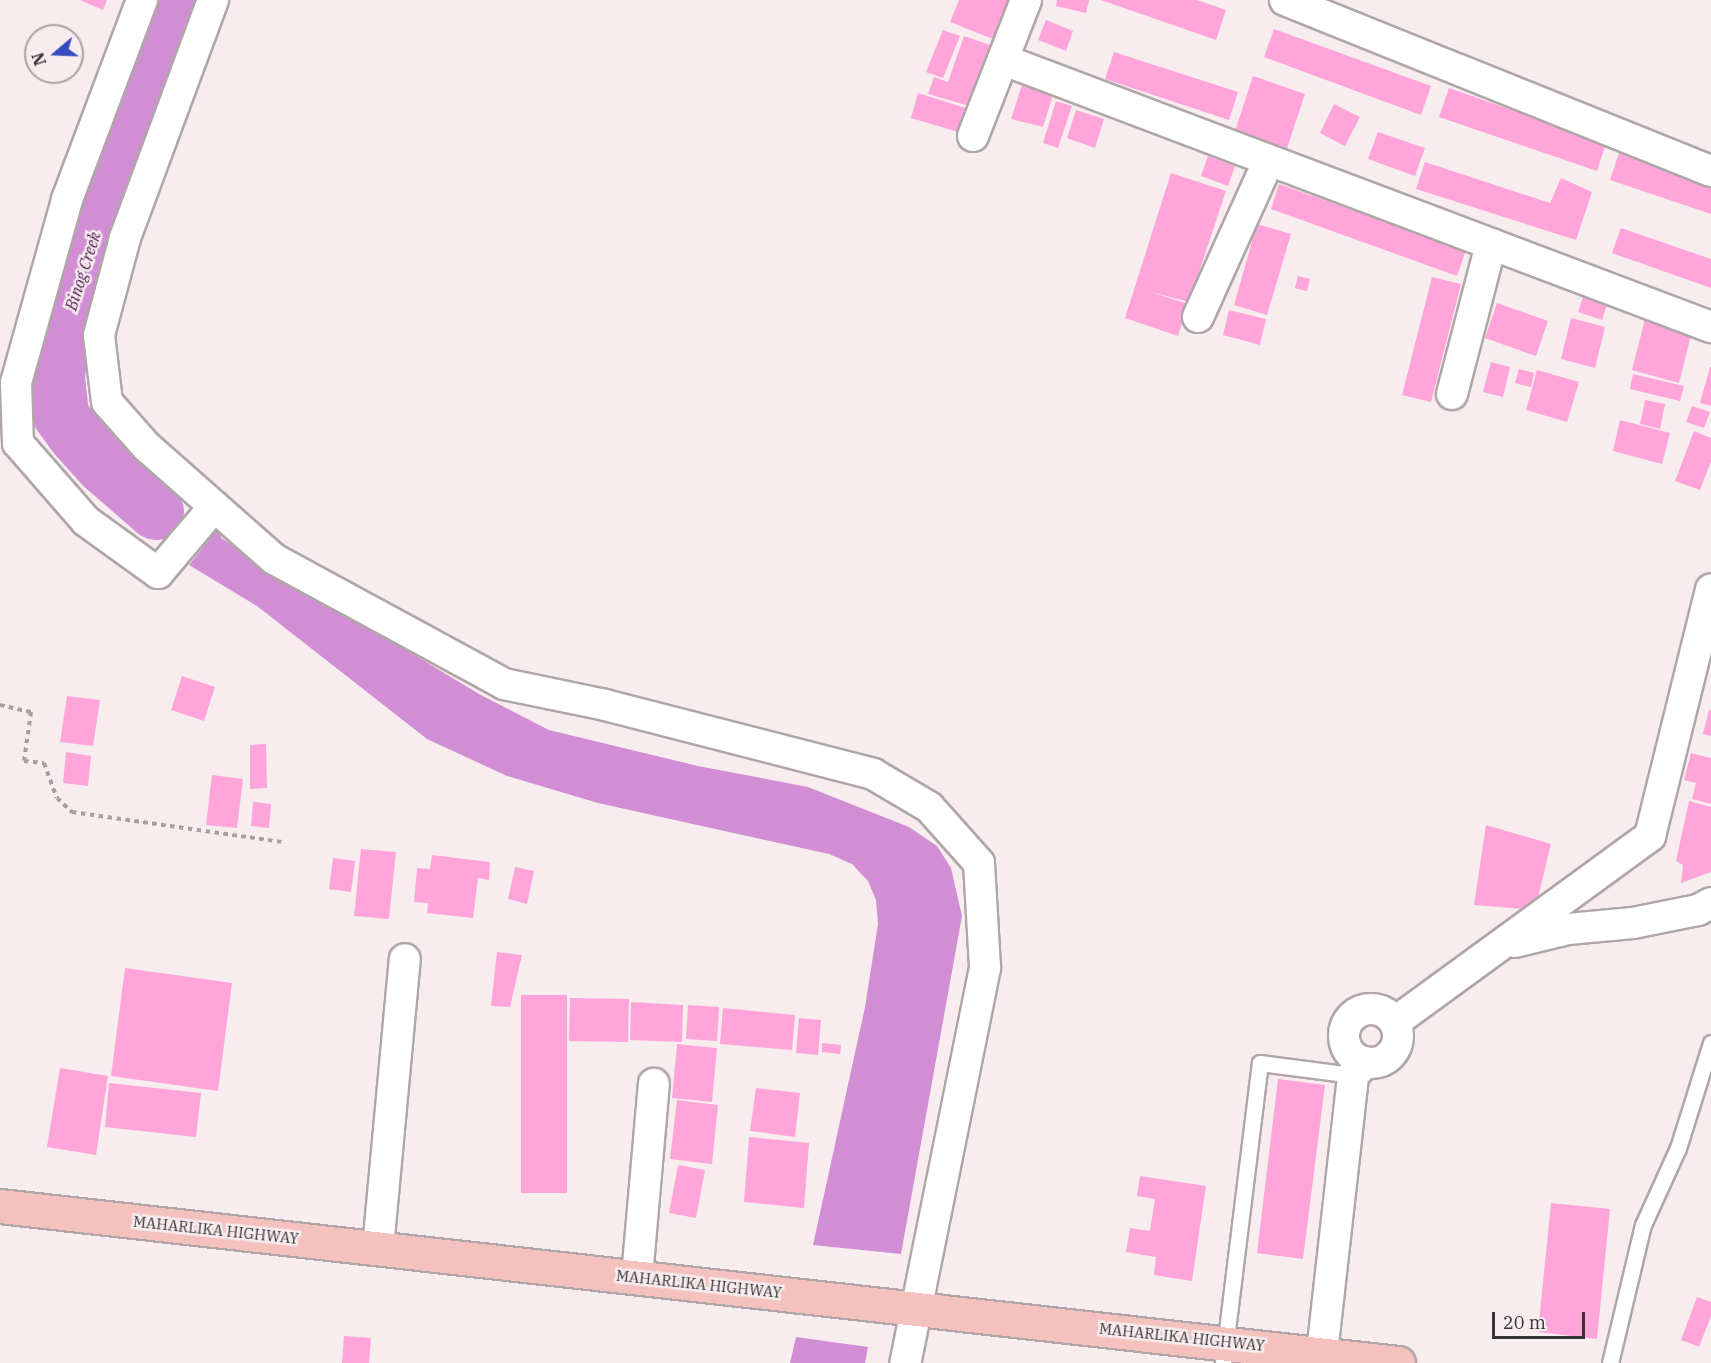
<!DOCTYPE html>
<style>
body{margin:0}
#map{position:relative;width:1711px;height:1363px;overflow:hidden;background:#f7ecee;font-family:"IBM Plex Serif",serif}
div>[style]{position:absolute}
.water>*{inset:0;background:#d28ed4}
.river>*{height:56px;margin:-28px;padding:0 28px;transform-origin:28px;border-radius:28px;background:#d28ed4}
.building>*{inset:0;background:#ffa5d9}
.path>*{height:4px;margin-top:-2px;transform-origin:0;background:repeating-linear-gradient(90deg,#a69e9f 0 4.5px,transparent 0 9px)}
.roads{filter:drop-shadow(2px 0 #b0a6a8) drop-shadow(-2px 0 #b0a6a8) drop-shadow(0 2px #b0a6a8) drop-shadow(0 -2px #b0a6a8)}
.lane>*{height:15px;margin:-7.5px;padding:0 7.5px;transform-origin:7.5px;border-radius:7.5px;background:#fff}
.street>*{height:30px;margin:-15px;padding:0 15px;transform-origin:15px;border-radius:15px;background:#fff}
.street>.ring{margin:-15px;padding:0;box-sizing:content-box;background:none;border:30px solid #fff;border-radius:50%}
.highway>*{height:33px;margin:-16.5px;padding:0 16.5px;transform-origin:16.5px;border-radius:16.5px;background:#f4c1be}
span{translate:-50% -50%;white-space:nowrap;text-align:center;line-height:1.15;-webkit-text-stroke:5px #f7ecee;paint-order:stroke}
.street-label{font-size:15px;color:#363233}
.water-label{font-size:16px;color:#4d1050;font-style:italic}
.north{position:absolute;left:24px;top:24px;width:60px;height:60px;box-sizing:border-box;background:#f7ecee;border:2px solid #aaa2a3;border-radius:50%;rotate:251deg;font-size:16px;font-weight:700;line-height:24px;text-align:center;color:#363233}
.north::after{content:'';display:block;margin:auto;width:21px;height:27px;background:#374cbe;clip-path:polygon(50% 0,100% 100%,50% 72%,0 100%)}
.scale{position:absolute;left:1492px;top:1312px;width:93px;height:27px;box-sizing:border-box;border:3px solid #363233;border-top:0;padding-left:8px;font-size:18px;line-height:21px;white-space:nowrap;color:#363233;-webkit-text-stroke:4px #f7ecee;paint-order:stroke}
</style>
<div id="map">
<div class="water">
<i style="clip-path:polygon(221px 525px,221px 538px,479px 694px,549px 730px,698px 766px,808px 787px,909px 827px,937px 846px,951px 868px,962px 916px,901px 1254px,813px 1245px,865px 1007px,878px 924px,876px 900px,868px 881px,852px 864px,829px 854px,598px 803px,507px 776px,427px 739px,257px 606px,189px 565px)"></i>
<i style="clip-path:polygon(796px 1337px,868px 1347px,865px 1363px,790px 1363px)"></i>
</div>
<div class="river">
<i style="left:156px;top:512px;width:70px;rotate:-139deg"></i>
<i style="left:103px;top:466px;width:40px;rotate:-132deg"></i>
<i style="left:76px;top:436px;width:26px;rotate:-126deg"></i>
<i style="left:61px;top:415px;width:39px;rotate:-96deg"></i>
<i style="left:57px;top:376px;width:41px;rotate:-83deg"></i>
<i style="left:62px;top:335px;width:351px;rotate:-72.4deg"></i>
</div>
<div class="building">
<i style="clip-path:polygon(80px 0,107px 0,103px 10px)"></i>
<i style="clip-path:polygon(959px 0,1010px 0,1019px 4px,1003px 43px,950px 22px)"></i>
<i style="clip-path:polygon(1057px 0,1089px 0,1086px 13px,1056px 6px)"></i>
<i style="clip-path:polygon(1101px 0,1197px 0,1226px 10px,1216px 40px)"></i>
<i style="clip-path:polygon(1046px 20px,1073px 31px,1066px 51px,1038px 40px)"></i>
<i style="clip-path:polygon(1274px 29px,1431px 86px,1421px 115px,1264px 57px)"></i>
<i style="clip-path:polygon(943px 30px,960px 36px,943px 78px,926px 72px)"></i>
<i style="clip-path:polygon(964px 36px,996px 47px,973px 107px,928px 94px,934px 77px,948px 82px)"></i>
<i style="clip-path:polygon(1114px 52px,1238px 92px,1229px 120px,1105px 79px)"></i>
<i style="clip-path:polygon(1253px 76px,1305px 94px,1287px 148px,1235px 131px)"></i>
<i style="clip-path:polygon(1022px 85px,1053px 95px,1043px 127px,1011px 119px)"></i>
<i style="clip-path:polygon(1449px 88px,1606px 143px,1597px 171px,1439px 117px)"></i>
<i style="clip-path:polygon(918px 93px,972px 110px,965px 134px,911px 118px)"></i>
<i style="clip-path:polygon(1056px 101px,1072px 106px,1058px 148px,1043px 143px)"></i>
<i style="clip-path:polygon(1334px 104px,1360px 117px,1345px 146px,1320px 133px)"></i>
<i style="clip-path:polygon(1076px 110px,1104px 119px,1095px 148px,1067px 138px)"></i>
<i style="clip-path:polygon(1378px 132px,1425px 148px,1415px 176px,1368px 159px)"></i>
<i style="clip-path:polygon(1620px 150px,1711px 180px,1711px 214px,1610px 180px)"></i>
<i style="clip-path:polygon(1208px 156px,1235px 166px,1228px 186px,1201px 176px)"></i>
<i style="clip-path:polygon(1425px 162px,1550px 203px,1561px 178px,1592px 192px,1576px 240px,1416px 189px)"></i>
<i style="clip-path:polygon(1171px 173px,1226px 191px,1189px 302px,1151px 292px,1188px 304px,1178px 336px,1125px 318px)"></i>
<i style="clip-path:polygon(1279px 184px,1466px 250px,1457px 276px,1271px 209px)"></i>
<i style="clip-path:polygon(1257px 224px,1291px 234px,1267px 315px,1234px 305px)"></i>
<i style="clip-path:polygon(1621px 228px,1711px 259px,1711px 288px,1612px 253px)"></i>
<i style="clip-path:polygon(1298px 276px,1310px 279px,1307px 291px,1295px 288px)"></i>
<i style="clip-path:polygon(1432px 277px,1461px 284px,1431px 402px,1402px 395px)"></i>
<i style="clip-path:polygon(1585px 291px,1609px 299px,1602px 320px,1578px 312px)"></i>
<i style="clip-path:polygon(1497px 303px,1548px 321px,1536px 356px,1485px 338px)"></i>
<i style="clip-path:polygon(1229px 310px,1266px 319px,1260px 345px,1223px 335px)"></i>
<i style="clip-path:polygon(1571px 318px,1605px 327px,1595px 368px,1561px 359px)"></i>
<i style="clip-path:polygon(1645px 319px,1692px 331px,1679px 383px,1632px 370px)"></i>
<i style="clip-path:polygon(1491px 362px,1510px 367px,1503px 397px,1483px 392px)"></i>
<i style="clip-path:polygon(1710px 367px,1711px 367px,1711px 406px,1700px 403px)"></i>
<i style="clip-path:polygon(1519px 369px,1534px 373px,1531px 387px,1515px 383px)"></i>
<i style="clip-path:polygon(1537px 370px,1579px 382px,1567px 422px,1526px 410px)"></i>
<i style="clip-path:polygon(1633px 374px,1684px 386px,1680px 401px,1630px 389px)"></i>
<i style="clip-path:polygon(1645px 400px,1665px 404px,1660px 429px,1640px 424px)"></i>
<i style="clip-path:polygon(1692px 406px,1710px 412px,1704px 428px,1686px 422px)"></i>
<i style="clip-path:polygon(1620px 420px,1670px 433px,1662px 464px,1613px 451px)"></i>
<i style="clip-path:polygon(1694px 431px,1711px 438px,1711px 461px,1700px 490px,1675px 481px)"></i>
<i style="clip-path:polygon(182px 676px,215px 687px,204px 721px,171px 710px)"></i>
<i style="clip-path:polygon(67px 696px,100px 700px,93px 746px,60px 742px)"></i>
<i style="clip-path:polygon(1709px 710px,1711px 710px,1711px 736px,1703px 734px)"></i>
<i style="clip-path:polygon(266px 744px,267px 788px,250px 789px,250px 745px)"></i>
<i style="clip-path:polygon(66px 752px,91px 756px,88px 786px,63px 783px)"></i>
<i style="clip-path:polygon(1691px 753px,1711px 758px,1711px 804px,1692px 799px,1696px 783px,1684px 780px)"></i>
<i style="clip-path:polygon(212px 775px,243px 779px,237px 828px,206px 825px)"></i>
<i style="clip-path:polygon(1689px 801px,1711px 807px,1711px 872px,1681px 883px,1683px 865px,1676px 861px)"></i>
<i style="clip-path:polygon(253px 802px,271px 804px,269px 828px,251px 826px)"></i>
<i style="clip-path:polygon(1486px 825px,1551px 844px,1535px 910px,1474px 905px)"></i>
<i style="clip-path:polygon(361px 849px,396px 852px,389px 919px,354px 916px)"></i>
<i style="clip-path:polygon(432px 855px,490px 862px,489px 880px,478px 878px,473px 918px,427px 913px,428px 903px,414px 902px,417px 868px,430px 869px)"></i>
<i style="clip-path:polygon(333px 858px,355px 861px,351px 892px,329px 889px)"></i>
<i style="clip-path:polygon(515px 867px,534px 871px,527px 904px,508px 899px)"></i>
<i style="clip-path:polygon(497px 952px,522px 955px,510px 1007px,491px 1006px)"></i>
<i style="clip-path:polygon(125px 968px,232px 983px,218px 1091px,111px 1076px)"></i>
<i style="clip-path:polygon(521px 995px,567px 995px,567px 1193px,521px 1193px)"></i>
<i style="clip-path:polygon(570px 998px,629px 999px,628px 1042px,569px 1041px)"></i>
<i style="clip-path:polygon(631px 1002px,683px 1005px,682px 1042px,630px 1040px)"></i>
<i style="clip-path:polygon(688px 1005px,719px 1007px,717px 1041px,686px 1039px)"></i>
<i style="clip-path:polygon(723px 1008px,795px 1015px,792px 1050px,720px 1044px)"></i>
<i style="clip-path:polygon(799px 1018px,821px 1020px,818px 1055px,796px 1053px)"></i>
<i style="clip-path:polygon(822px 1043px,841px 1045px,840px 1054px,822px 1052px)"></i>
<i style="clip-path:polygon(677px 1044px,717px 1048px,712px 1102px,672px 1098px)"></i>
<i style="clip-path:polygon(60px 1068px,108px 1076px,96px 1155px,47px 1147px)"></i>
<i style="clip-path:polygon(1278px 1079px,1325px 1085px,1303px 1259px,1257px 1253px)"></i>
<i style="clip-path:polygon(109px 1083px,201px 1093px,196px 1137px,105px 1127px)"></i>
<i style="clip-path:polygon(756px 1088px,800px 1093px,795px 1137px,750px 1131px)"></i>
<i style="clip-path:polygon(677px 1100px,718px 1105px,712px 1164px,670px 1159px)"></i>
<i style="clip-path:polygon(749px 1137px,809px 1143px,804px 1208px,744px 1202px)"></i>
<i style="clip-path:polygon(678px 1165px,705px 1170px,696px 1218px,669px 1213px)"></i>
<i style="clip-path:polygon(1140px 1176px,1206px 1186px,1192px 1281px,1154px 1275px,1156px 1257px,1126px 1252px,1130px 1228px,1150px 1231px,1155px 1199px,1137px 1196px)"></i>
<i style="clip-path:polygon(1551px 1203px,1610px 1209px,1597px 1339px,1538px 1332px)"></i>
<i style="clip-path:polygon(1697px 1297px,1711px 1302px,1711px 1316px,1699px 1347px,1681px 1340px)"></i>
<i style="clip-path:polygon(344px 1336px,371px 1338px,369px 1363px,342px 1363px)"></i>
</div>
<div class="path">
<i style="left:0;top:705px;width:32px;rotate:13deg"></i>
<i style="left:31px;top:712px;width:49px;rotate:98.1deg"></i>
<i style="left:24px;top:761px;width:20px;rotate:6deg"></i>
<i style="left:44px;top:763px;width:37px;rotate:70deg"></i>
<i style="left:57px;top:798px;width:21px;rotate:43deg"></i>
<i style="left:72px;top:812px;width:212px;rotate:8.1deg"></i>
</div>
<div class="roads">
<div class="lane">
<i style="left:1223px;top:1363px;width:302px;rotate:-83deg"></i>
<i style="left:1260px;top:1063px;width:94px;rotate:7.4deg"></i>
<i style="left:1610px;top:1363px;width:142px;rotate:-76.6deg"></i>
<i style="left:1643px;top:1225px;width:85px;rotate:-65.6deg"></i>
<i style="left:1678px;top:1148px;width:110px;rotate:-72.6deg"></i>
</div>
<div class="street">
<i style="left:142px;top:0;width:214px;rotate:110.6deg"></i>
<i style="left:67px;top:200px;width:190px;rotate:105.6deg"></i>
<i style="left:16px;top:383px;width:60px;rotate:88.1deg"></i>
<i style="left:18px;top:443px;width:103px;rotate:48.9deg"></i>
<i style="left:86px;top:521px;width:89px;rotate:35.8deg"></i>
<i style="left:158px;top:573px;width:87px;rotate:-49.7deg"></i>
<i style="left:213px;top:0;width:254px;rotate:110.3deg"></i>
<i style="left:125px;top:238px;width:100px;rotate:105deg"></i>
<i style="left:99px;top:335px;width:67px;rotate:83.2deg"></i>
<i style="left:107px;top:402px;width:60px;rotate:48.4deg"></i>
<i style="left:147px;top:447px;width:169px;rotate:41.4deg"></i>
<i style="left:274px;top:559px;width:262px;rotate:28.5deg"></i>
<i style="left:504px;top:684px;width:103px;rotate:11.7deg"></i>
<i style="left:605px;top:705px;width:277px;rotate:14.4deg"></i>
<i style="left:873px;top:774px;width:65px;rotate:30.5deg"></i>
<i style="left:929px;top:807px;width:75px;rotate:48.2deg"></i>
<i style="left:979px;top:863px;width:105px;rotate:86.7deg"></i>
<i style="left:985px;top:968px;width:403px;rotate:101.4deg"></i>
<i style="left:1285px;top:0;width:459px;rotate:21.9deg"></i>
<i style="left:1004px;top:60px;width:756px;rotate:20.69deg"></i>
<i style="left:973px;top:136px;width:146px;rotate:-68.7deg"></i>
<i style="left:1198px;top:317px;width:170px;rotate:-65.7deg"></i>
<i style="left:1452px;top:394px;width:155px;rotate:-75.4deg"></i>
<i style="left:1515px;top:942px;width:55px;rotate:-13.8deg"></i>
<i style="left:1568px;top:929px;width:65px;rotate:-5.3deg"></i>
<i style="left:1633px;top:923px;width:66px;rotate:-11.3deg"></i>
<i style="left:1698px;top:910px;width:15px;rotate:-28deg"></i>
<i class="ring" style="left:1344px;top:1009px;width:24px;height:24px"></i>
<i style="left:1395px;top:1022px;width:316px;rotate:-36.1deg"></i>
<i style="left:1650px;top:836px;width:254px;rotate:-76.1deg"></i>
<i style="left:378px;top:1248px;width:290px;rotate:-84.7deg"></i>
<i style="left:637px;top:1277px;width:194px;rotate:-85deg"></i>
<i style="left:1322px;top:1353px;width:280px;rotate:-83.6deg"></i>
<i style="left:1353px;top:1075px;width:18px;rotate:-45deg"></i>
</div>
<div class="highway">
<i style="left:0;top:1206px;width:1407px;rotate:6.41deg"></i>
</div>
</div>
<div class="street-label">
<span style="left:216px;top:1230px;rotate:6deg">MAHARLIKA HIGHWAY</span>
<span style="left:699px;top:1284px;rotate:6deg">MAHARLIKA HIGHWAY</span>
<span style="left:1182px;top:1337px;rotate:6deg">MAHARLIKA HIGHWAY</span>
</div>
<div class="water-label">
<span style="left:83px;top:271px;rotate:-72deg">Binog Creek</span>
</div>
<div class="north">N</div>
<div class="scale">20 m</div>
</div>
